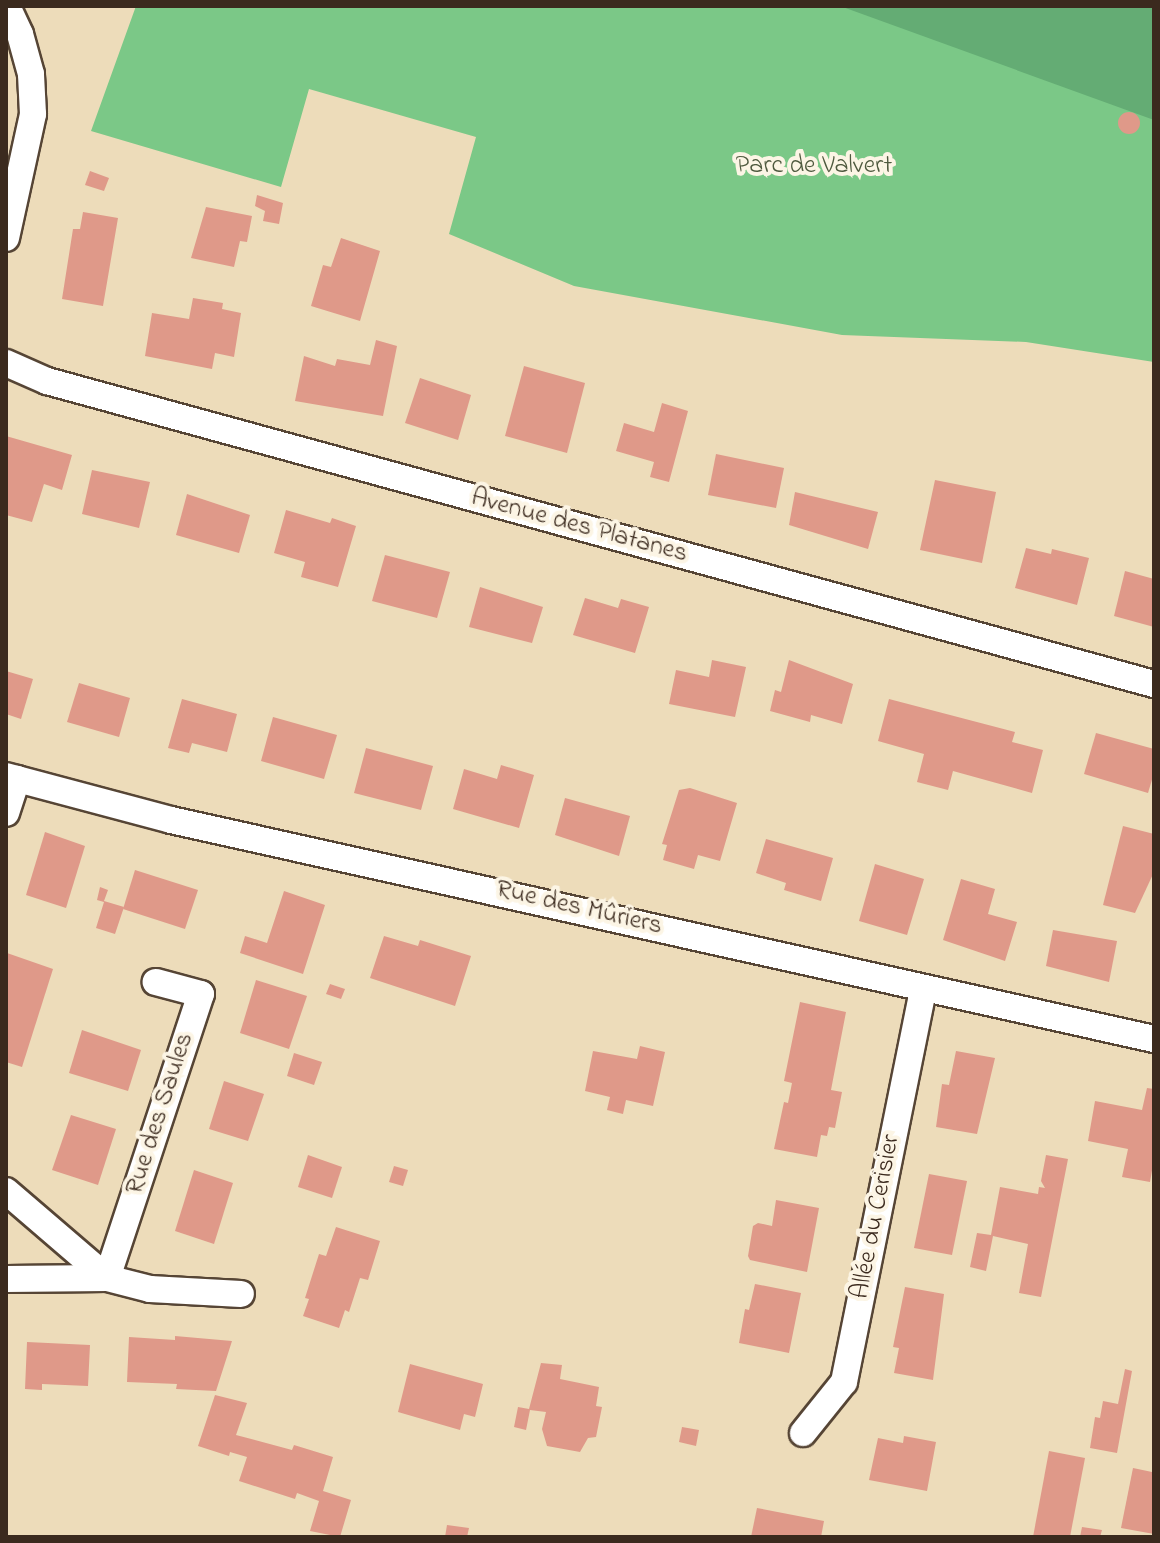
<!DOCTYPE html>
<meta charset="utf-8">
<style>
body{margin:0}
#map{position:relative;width:1160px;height:1543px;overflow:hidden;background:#eddcba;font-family:"Indie Flower",sans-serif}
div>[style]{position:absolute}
.green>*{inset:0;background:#7bc887}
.forest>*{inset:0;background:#64ac74}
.building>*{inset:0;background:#df9989}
.round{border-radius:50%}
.roads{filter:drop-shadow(2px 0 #564535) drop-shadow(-2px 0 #564535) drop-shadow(0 2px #564535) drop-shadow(0 -2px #564535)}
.minor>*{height:26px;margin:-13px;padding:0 13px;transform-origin:13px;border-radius:13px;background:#fff}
span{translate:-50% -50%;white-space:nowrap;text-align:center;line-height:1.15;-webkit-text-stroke:8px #fcf5e5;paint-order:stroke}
.park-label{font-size:26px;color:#4e593e}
.street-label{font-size:26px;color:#3b2a1e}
.frame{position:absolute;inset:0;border:8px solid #3b2a1e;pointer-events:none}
</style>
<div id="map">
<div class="green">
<i style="clip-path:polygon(136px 6px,845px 6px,1154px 111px,1154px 362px,1026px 342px,842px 335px,574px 286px,449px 234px,476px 137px,309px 89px,281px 187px,91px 131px)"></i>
</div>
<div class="forest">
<i style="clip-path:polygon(840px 6px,1154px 6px,1154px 120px)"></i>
</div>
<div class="building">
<i class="round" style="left:1118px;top:112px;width:22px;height:22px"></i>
<i style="clip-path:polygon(90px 171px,109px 178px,104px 191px,85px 185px)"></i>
<i style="clip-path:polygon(257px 195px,283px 203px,279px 224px,263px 221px,265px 211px,255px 206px)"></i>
<i style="clip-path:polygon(206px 207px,252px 216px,247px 242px,240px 241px,234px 267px,191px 258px)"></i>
<i style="clip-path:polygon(83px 212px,118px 218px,103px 306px,62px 299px,73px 229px,80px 229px)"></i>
<i style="clip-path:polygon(341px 238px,380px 251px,360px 321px,311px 306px,323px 265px,331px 267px)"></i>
<i style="clip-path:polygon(193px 298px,223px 303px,222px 309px,241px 313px,234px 357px,215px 353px,212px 369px,145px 356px,152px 313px,189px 319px)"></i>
<i style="clip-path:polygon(376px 340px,397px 346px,383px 416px,295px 401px,304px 356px,335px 366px,337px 359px,370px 365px)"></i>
<i style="clip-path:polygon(524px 366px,585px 383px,567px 453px,505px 436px)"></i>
<i style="clip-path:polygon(420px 378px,471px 395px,458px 440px,405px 423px)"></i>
<i style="clip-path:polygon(662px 403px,688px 411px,669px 482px,650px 477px,654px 462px,616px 451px,624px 423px,654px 432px)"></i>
<i style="clip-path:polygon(6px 436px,72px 455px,62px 490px,44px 484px,32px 522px,6px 515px)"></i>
<i style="clip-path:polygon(716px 454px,784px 468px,776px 508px,708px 495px)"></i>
<i style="clip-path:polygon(92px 470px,150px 482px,139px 528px,82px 514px)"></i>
<i style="clip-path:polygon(935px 480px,996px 492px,982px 563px,920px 550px)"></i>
<i style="clip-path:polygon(795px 492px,878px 512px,868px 549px,789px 525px)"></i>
<i style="clip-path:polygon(187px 494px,250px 515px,239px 553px,176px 535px)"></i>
<i style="clip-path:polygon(286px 510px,330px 523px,332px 518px,356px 526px,338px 587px,301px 577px,305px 562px,274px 553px)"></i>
<i style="clip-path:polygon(1026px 548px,1051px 554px,1052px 549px,1089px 558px,1077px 605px,1015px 588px)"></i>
<i style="clip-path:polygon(385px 555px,450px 572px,437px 618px,372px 601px)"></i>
<i style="clip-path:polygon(1125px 571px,1154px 579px,1154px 627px,1114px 616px)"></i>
<i style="clip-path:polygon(480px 587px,543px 607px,532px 643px,469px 627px)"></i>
<i style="clip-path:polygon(585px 598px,618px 608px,621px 599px,649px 607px,635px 653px,573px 635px)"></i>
<i style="clip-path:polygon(712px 660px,746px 667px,735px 717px,669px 704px,676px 670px,709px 677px)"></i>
<i style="clip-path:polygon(789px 660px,853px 684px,842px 724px,811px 715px,810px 722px,770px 711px,775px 690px,781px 692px)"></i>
<i style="clip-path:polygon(6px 671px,33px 679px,21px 719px,6px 714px)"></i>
<i style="clip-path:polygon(79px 683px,130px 698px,119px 737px,67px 722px)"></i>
<i style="clip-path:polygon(182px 699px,237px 714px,227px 752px,192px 743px,189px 753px,168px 748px)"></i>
<i style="clip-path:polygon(889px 699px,1015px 732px,1012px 742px,1043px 750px,1032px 793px,953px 771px,948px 790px,917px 782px,924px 754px,878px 741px)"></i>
<i style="clip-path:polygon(273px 717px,337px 735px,324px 779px,261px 761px)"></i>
<i style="clip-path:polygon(1096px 733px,1154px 749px,1154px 773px,1148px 793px,1084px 774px)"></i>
<i style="clip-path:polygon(366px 748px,433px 766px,421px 810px,354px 793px)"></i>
<i style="clip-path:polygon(501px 765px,534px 775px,519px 828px,453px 809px,464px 769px,497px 779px)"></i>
<i style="clip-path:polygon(690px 788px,737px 803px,720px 861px,698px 855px,694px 869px,663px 860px,667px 845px,662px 844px,679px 790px)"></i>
<i style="clip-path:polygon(565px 798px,630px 816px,619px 856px,555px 835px)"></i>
<i style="clip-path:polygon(1123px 826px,1154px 834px,1154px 872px,1135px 913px,1103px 905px)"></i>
<i style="clip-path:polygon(45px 832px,85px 846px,66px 908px,26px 895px)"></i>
<i style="clip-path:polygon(766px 839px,833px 858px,821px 901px,784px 890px,786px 883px,756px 873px)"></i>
<i style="clip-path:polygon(875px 864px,924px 879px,907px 935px,859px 921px)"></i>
<i style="clip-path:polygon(135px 870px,198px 890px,185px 929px,123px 909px)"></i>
<i style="clip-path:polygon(961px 879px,995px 889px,988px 914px,1017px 922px,1005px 961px,943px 940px)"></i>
<i style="clip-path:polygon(100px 887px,108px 890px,104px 901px,124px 907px,115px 934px,96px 928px,104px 902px,97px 900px)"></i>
<i style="clip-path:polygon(284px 891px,325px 905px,303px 974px,240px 953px,245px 936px,267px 943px)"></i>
<i style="clip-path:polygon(1053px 930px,1117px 941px,1109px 982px,1046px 966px)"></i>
<i style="clip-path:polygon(384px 936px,418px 946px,420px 940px,471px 956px,455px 1006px,370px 978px)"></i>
<i style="clip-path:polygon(7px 953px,53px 969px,22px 1067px,6px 1062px)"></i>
<i style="clip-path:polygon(256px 980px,307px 996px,289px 1049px,240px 1033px)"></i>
<i style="clip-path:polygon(330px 984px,345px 989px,341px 999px,326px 994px)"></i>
<i style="clip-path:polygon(800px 1002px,846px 1012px,831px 1090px,842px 1092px,835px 1128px,829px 1127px,827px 1136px,821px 1135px,817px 1157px,774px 1149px,784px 1102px,788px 1103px,792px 1083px,784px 1081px)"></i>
<i style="clip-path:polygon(82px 1030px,141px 1050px,128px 1091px,69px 1073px)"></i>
<i style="clip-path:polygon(640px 1046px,665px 1052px,653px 1106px,626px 1100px,623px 1114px,607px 1110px,610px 1097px,585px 1091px,593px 1051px,637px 1059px)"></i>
<i style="clip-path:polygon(956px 1051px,995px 1058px,977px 1134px,936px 1127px,942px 1084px,949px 1085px)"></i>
<i style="clip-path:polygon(294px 1053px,322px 1062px,314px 1085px,287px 1076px)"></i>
<i style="clip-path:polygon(224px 1081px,264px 1094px,248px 1141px,209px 1129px)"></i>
<i style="clip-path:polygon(1147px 1088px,1154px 1089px,1154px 1159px,1150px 1182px,1122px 1177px,1128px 1149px,1088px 1141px,1095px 1101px,1142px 1110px)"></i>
<i style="clip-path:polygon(71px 1115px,116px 1129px,98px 1185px,52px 1170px)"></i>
<i style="clip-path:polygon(308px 1155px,342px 1167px,332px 1198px,298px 1187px)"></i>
<i style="clip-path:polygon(1046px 1155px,1068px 1159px,1041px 1297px,1019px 1293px,1028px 1244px,993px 1236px,986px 1271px,970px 1267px,977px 1233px,991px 1235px,1000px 1187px,1038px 1194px,1039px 1187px,1045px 1188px,1041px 1181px)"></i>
<i style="clip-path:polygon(394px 1166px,408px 1170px,403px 1186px,389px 1182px)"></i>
<i style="clip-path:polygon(194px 1170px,233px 1183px,214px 1244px,175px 1231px)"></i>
<i style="clip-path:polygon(929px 1174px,967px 1181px,952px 1255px,914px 1248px)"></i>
<i style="clip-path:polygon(776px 1200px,819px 1208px,807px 1272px,750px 1260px,748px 1256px,753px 1226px,758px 1223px,772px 1226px)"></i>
<i style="clip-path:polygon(336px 1227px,380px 1241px,368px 1280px,360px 1278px,349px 1312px,345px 1310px,339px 1328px,303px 1316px,309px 1299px,305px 1298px,319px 1254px,326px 1256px)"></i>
<i style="clip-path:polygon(755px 1284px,801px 1293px,789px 1353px,739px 1343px,745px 1309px,749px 1310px)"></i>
<i style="clip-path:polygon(905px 1287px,944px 1294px,933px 1380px,894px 1373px,899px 1348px,893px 1347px)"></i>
<i style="clip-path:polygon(175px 1336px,232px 1341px,216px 1391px,176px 1389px,177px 1384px,127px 1382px,129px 1337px,175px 1340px)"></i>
<i style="clip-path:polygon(27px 1342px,90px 1345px,88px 1386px,42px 1384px,42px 1390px,25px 1389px)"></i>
<i style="clip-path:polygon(541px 1363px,562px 1365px,560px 1379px,599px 1387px,596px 1406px,602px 1407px,596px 1437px,588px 1438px,580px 1452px,547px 1446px,542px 1429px,546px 1412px,530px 1410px,526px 1430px,514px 1427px,518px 1407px,529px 1409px)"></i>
<i style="clip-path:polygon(410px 1364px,483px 1384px,475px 1417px,464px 1414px,460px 1430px,398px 1412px)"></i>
<i style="clip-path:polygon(1125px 1369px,1132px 1371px,1117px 1453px,1090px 1448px,1095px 1417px,1100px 1418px,1103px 1401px,1118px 1404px)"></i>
<i style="clip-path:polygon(215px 1395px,247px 1403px,236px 1435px,292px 1450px,294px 1445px,333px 1457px,323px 1491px,351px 1500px,340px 1537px,310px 1531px,319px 1501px,297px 1493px,295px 1499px,239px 1481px,247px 1457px,230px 1452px,229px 1456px,198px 1446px)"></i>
<i style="clip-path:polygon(682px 1427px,699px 1430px,696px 1446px,679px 1442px)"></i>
<i style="clip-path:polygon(904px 1436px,936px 1442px,927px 1491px,869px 1480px,878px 1438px,903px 1443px)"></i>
<i style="clip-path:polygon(1049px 1451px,1085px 1458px,1070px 1537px,1033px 1537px)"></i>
<i style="clip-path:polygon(1133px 1468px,1152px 1472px,1154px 1534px,1121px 1528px)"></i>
<i style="clip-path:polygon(757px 1508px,824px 1521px,821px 1537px,751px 1537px)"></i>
<i style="clip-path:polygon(447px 1525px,469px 1528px,467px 1537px,445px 1537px)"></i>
<i style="clip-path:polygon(1082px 1527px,1102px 1530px,1100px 1537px,1080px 1537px)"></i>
</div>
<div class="roads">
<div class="minor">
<i style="left:6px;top:238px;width:127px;rotate:-77.7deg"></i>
<i style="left:33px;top:114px;width:40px;rotate:-92.9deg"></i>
<i style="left:31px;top:74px;width:41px;rotate:-105.4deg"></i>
<i style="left:20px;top:34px;width:31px;rotate:-115deg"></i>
<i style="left:6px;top:363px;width:45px;rotate:23.7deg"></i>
<i style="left:47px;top:381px;width:1148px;rotate:15.31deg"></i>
<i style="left:6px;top:776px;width:171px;rotate:14.9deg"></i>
<i style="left:171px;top:820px;width:1007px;rotate:12.56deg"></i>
<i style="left:6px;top:813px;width:36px;rotate:-72deg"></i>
<i style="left:6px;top:1191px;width:133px;rotate:40.7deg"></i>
<i style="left:107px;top:1278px;width:44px;rotate:14.3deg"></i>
<i style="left:150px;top:1289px;width:91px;rotate:3.1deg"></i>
<i style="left:6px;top:1279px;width:101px;rotate:-0.6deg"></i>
<i style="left:107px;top:1278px;width:299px;rotate:-71.7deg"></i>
<i style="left:201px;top:994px;width:47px;rotate:-165.1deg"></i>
<i style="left:803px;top:1433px;width:65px;rotate:-51.2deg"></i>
<i style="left:844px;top:1382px;width:401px;rotate:-78.6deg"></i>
</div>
</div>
<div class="park-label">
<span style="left:814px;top:167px">Parc de Valvert</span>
</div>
<div class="street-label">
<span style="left:579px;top:527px;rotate:15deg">Avenue des Platanes</span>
<span style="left:579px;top:909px;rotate:13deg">Rue des Mûriers</span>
<span style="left:161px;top:1114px;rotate:-72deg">Rue des Saules</span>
<span style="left:877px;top:1217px;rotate:-79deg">Allée du Cerisier</span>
</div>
<div class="frame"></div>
</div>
